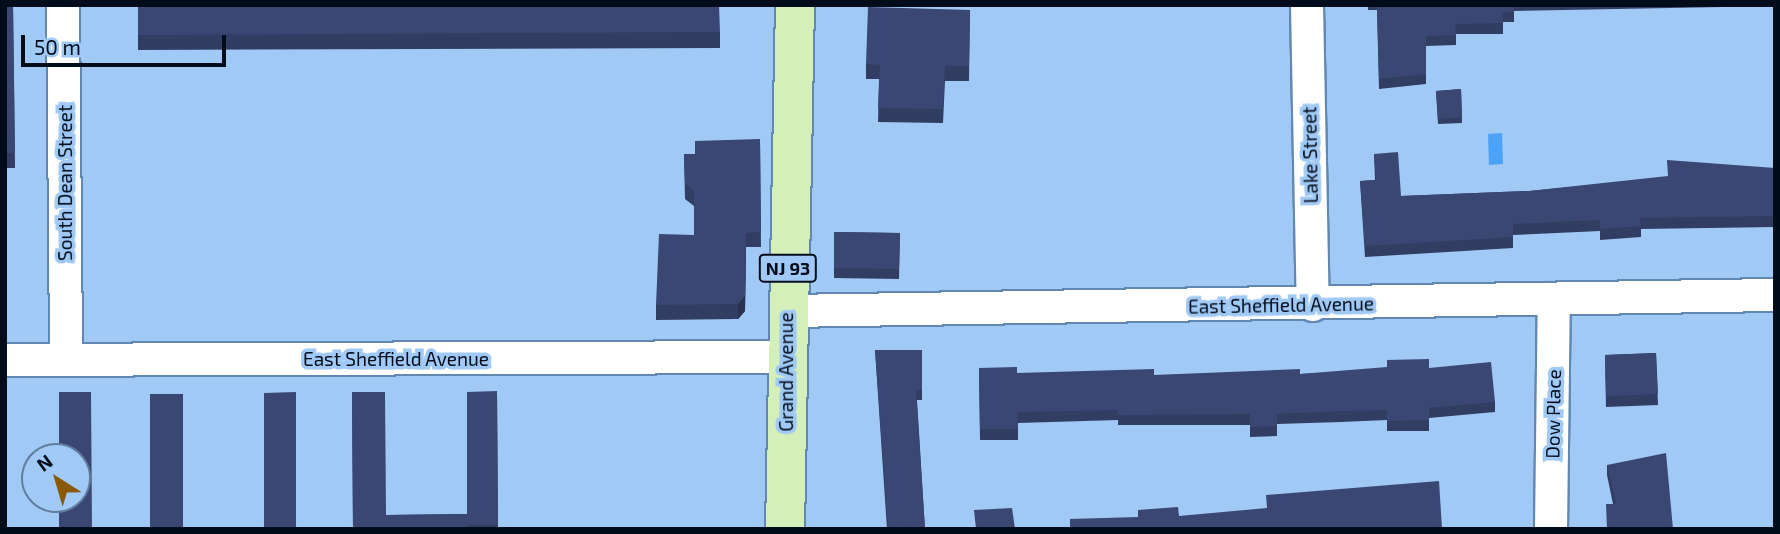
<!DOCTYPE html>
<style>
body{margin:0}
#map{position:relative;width:1780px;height:534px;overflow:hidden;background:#a0c9f5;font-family:"Exo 2",sans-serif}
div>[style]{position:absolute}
.water>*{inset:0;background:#4ba2f6}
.roads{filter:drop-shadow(2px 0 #6288b1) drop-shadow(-2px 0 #6288b1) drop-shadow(0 2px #6288b1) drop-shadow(0 -2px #6288b1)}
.street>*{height:32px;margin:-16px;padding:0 16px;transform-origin:16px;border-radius:16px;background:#fff}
.primary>*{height:38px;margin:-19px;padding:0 19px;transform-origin:19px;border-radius:19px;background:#d5efbb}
.wall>*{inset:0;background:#323d63}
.shaded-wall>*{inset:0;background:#293250}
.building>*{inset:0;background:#3a4773}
span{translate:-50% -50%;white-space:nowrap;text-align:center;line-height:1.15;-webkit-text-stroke:7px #a0c9f5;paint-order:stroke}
.shield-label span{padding:2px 5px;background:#a0c9f5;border:2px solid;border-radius:5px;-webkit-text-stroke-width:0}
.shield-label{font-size:18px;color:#010c1b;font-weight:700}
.street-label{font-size:19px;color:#010c1b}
.frame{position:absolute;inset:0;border:7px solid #010c1b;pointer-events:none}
.north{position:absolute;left:21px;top:443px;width:70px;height:70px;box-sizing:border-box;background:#a0c9f5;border:2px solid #607d9e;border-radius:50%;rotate:323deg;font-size:19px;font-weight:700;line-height:28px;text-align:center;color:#010c1b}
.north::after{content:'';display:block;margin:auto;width:24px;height:32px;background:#8b5803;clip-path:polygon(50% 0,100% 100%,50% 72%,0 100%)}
.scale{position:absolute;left:21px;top:35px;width:205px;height:32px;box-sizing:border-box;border:4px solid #010c1b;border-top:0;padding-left:9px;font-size:21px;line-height:24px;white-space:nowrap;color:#010c1b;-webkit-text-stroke:5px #a0c9f5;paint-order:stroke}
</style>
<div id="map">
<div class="water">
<i style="clip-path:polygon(1502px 133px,1503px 164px,1489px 165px,1488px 134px)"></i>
</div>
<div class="roads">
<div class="street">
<i style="left:63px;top:5px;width:355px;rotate:89.5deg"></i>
<i style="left:1307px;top:5px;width:300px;rotate:88.9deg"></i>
<i style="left:788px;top:311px;width:987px;rotate:-0.93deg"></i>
<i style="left:5px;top:360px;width:781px;rotate:-0.22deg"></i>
<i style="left:1551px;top:529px;width:230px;rotate:-89.3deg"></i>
</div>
<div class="primary">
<i style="left:785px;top:529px;width:524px;rotate:-88.91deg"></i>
</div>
</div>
<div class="wall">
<i style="clip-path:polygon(5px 5px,13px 5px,15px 168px,5px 168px)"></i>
<i style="clip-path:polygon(138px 5px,720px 32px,720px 48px,138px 50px)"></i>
<i style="clip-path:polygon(1368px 5px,1775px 5px,1775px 6px,1514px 11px,1514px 22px,1503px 22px,1503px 34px,1456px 34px,1456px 45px,1426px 46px,1426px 84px,1379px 89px,1377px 10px,1368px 10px)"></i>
<i style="clip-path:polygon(970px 10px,969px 81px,945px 81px,943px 123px,878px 122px,879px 79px,866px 79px,866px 64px)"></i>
<i style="clip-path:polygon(1461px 89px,1462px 123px,1438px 124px,1436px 91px)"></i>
<i style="clip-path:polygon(760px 139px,761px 247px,746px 247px,745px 311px,738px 319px,656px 320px,656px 305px,694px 235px,694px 206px,685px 199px,684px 154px,695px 154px)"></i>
<i style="clip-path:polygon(1374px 154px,1401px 196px,1529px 191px,1775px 168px,1775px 227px,1641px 229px,1641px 237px,1600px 240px,1600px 231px,1513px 235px,1513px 248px,1365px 257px,1360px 181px,1375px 180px)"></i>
<i style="clip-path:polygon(834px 232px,900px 233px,899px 279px,834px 278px)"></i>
<i style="clip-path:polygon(875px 350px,922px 350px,922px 400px,917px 400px,925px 529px,887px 529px)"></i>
<i style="clip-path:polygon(1656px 353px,1658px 405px,1606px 407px,1605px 355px)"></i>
<i style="clip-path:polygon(979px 368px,1017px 373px,1154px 375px,1300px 374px,1429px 368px,1495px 402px,1495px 412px,1429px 418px,1429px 431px,1387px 431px,1387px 420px,1341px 422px,1277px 424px,1277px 436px,1250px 437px,1250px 425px,1118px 425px,1118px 420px,1018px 423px,1018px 440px,980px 440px)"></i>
<i style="clip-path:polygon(497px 391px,498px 529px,353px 529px,352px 392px,386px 515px,467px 514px)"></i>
<i style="clip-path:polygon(1607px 465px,1673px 529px,1613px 504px,1607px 475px)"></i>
</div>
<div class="shaded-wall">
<i style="clip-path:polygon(746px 247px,745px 311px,738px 319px,738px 304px)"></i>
</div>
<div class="building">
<i style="clip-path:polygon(5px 5px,13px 5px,15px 153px,5px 153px)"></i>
<i style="clip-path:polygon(138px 5px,719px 5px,720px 32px,138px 35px)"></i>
<i style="clip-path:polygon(1377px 5px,1514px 5px,1514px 12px,1502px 12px,1503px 23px,1455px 24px,1456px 35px,1426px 36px,1426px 74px,1379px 79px)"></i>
<i style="clip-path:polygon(868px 7px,970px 10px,969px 66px,945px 66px,943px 109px,878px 108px,880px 65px,866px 64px)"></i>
<i style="clip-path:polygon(1461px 89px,1462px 117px,1438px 119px,1436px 91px)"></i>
<i style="clip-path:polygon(760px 139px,761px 232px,746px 233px,745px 296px,738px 304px,656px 305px,659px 234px,694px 235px,694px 191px,685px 184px,684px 154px,695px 154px,695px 141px)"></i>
<i style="clip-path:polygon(1398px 152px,1401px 196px,1529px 191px,1668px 176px,1667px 160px,1775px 168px,1775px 216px,1640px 218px,1641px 226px,1600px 229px,1600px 220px,1513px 224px,1513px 237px,1365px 246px,1360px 181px,1376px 180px,1374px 154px)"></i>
<i style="clip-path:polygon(834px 232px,900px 233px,899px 269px,834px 268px)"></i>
<i style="clip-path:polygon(875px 350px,922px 350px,922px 390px,916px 390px,925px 529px,888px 529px)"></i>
<i style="clip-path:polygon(1656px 353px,1658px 394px,1606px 396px,1605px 355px)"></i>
<i style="clip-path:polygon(1429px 359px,1429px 368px,1491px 362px,1495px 402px,1429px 408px,1429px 420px,1387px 421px,1387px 410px,1341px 411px,1277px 414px,1277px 426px,1250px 427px,1250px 414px,1118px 415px,1118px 410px,1017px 412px,1018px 429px,980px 429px,979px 368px,1017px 367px,1017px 373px,1154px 369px,1154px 375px,1300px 369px,1300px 374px,1387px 367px,1387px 360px)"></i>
<i style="clip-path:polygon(497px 391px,498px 525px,467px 525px,468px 529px,353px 528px,352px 392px,385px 392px,386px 515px,467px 514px,467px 392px)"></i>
<i style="clip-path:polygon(59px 392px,91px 392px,92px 529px,59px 529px,59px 499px,77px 499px,77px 457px,59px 457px)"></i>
<i style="clip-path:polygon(296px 392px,296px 529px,264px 529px,264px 393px)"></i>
<i style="clip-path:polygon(150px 394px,183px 394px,183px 529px,150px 529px)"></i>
<i style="clip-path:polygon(1666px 453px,1673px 529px,1607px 529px,1606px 504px,1616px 504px,1607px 465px)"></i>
<i style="clip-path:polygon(1439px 481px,1442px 528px,1070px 529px,1070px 519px,1138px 517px,1138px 510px,1178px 507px,1179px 516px,1267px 508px,1266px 495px)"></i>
<i style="clip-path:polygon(1012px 508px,1015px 529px,976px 529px,974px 510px)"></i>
</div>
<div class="shield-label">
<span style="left:788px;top:268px">NJ 93</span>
</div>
<div class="street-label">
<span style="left:1310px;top:155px;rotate:-91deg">Lake Street</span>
<span style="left:65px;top:183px;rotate:-90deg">South Dean Street</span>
<span style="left:1281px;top:305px;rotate:-1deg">East Sheffield Avenue</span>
<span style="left:396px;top:359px">East Sheffield Avenue</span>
<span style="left:786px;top:372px;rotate:-90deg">Grand Avenue</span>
<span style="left:1553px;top:414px;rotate:-89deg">Dow Place</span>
</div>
<div class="frame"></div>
<div class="north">N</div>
<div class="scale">50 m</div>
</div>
